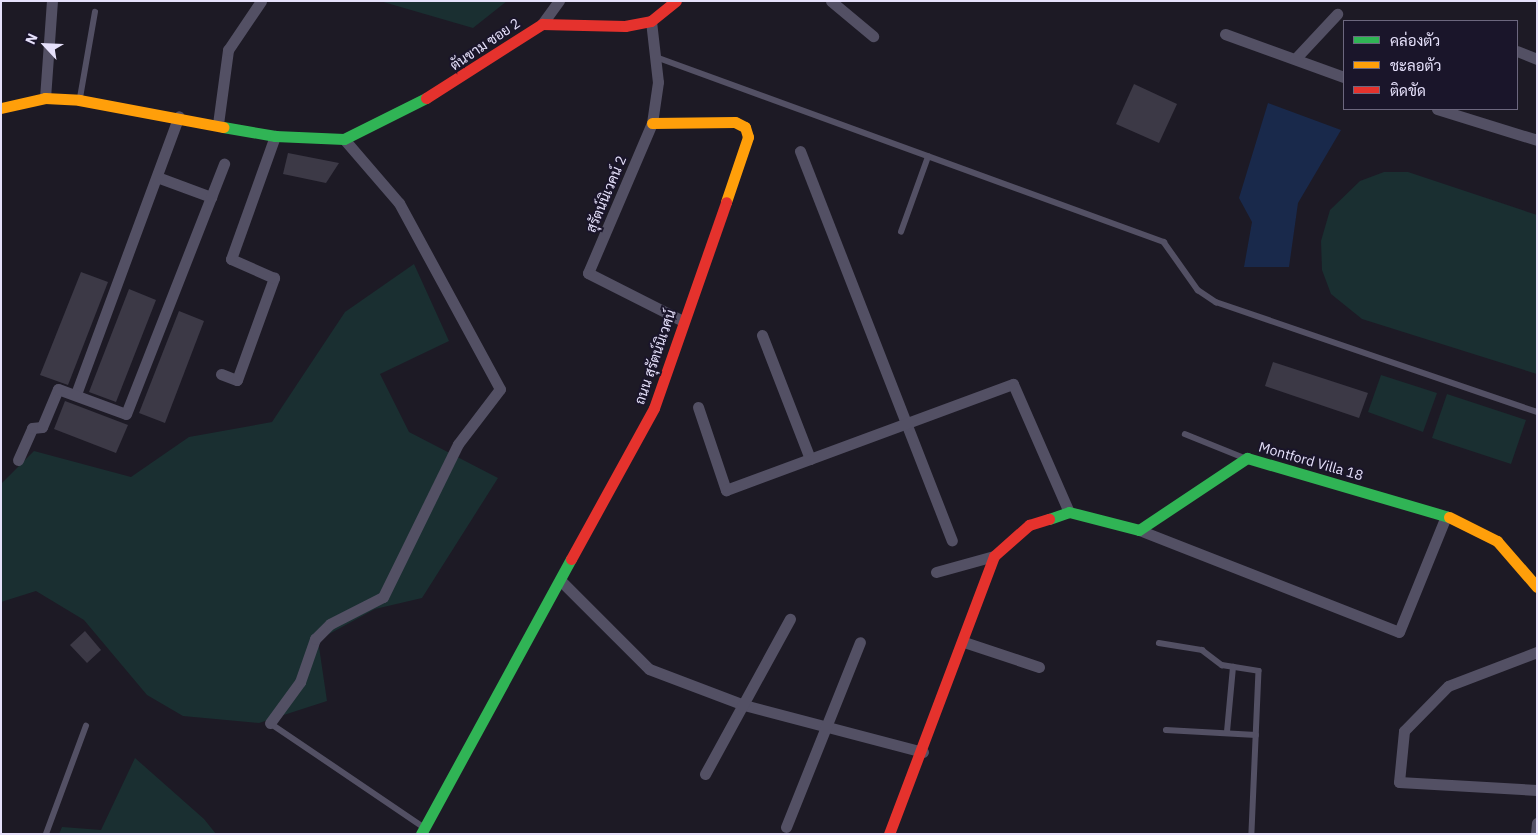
<!DOCTYPE html>
<meta charset="utf-8">
<style>
body{margin:0}
#map{position:relative;width:1538px;height:835px;overflow:hidden;background:#1d1a25;font-family:"IBM Plex Sans",Sarabun,sans-serif}
div>[style]{position:absolute}
.green>*{inset:0;background:#1a2f31}
.water>*{inset:0;background:#19294b}
.building>*{inset:0;background:#3c3946}
.lane>*{height:5.5px;margin:-2.75px;padding:0 2.75px;transform-origin:2.75px;border-radius:2.75px;background:#535064}
.street>*{height:11px;margin:-5.5px;padding:0 5.5px;transform-origin:5.5px;border-radius:5.5px;background:#535064}
.fast>*{height:11px;margin:-5.5px;padding:0 5.5px;transform-origin:5.5px;border-radius:5.5px;background:#30b455}
.slow>*{height:11px;margin:-5.5px;padding:0 5.5px;transform-origin:5.5px;border-radius:5.5px;background:#ff9f0a}
.jam>*{height:11px;margin:-5.5px;padding:0 5.5px;transform-origin:5.5px;border-radius:5.5px;background:#e5322d}
span{translate:-50% -50%;white-space:nowrap;text-align:center;line-height:1.15;-webkit-text-stroke:4px #1a152a;paint-order:stroke}
.street-label{font-size:14px;color:#e6e1fb}
.frame{position:absolute;inset:0;border:2px solid #e6e1fb;pointer-events:none}
.legend{position:absolute;left:1343px;top:20px;width:175px;height:90px;box-sizing:border-box;background:#1a152a;border:1px solid #6c677e;margin:0;padding:6px 9px;list-style:none;font-size:15px;color:#e6e1fb}
.legend li{display:flex;align-items:center;gap:10px;height:25px}
.legend b{width:25px;border:1px solid #6c677e}
.north{position:absolute;left:20px;top:20px;width:50px;height:50px;-webkit-text-stroke:4px #1a152a;paint-order:stroke;rotate:295deg;font-size:14px;font-weight:700;line-height:20px;text-align:center;color:#e6e1fb}
.north::after{content:'';display:block;margin:auto;width:18px;height:22px;background:#e6e1fb;clip-path:polygon(50% 0,100% 100%,50% 72%,0 100%)}
</style>
<div id="map">
<div class="green">
<i style="clip-path:polygon(380px 1px,507px 1px,473px 28px)"></i>
<i style="clip-path:polygon(1384px 172px,1408px 172px,1537px 215px,1537px 374px,1362px 319px,1331px 294px,1322px 270px,1321px 241px,1330px 210px,1360px 181px)"></i>
<i style="clip-path:polygon(414px 264px,449px 341px,380px 374px,409px 432px,498px 478px,422px 598px,375px 609px,318px 640px,327px 701px,259px 723px,183px 716px,147px 695px,84px 620px,36px 591px,1px 602px,1px 484px,34px 451px,131px 477px,189px 437px,272px 422px,345px 312px)"></i>
<i style="clip-path:polygon(1381px 375px,1437px 393px,1423px 432px,1368px 412px)"></i>
<i style="clip-path:polygon(1447px 394px,1526px 420px,1511px 464px,1432px 438px)"></i>
<i style="clip-path:polygon(135px 758px,204px 819px,216px 834px,59px 834px,62px 827px,101px 830px)"></i>
</div>
<div class="water">
<i style="clip-path:polygon(1268px 103px,1341px 130px,1298px 203px,1289px 267px,1244px 267px,1252px 222px,1239px 198px)"></i>
</div>
<div class="building">
<i style="clip-path:polygon(1134px 84px,1177px 104px,1159px 143px,1116px 124px)"></i>
<i style="clip-path:polygon(288px 153px,339px 163px,326px 183px,283px 174px)"></i>
<i style="clip-path:polygon(81px 272px,108px 282px,68px 385px,40px 375px)"></i>
<i style="clip-path:polygon(129px 289px,156px 300px,116px 402px,89px 392px)"></i>
<i style="clip-path:polygon(179px 311px,204px 321px,165px 423px,139px 413px)"></i>
<i style="clip-path:polygon(1273px 362px,1368px 393px,1359px 418px,1265px 386px)"></i>
<i style="clip-path:polygon(65px 401px,128px 425px,116px 453px,54px 429px)"></i>
<i style="clip-path:polygon(85px 631px,101px 650px,87px 663px,70px 645px)"></i>
</div>
<div class="lane">
<i style="left:656px;top:57px;width:541px;rotate:20.01deg"></i>
<i style="left:1164px;top:242px;width:59px;rotate:54.7deg"></i>
<i style="left:1198px;top:290px;width:22px;rotate:34deg"></i>
<i style="left:1216px;top:302px;width:339px;rotate:18.9deg"></i>
<i style="left:80px;top:98px;width:87px;rotate:-80.1deg"></i>
<i style="left:901px;top:232px;width:80px;rotate:-70.2deg"></i>
<i style="left:1185px;top:434px;width:61px;rotate:22deg"></i>
<i style="left:1159px;top:643px;width:44px;rotate:9.2deg"></i>
<i style="left:1202px;top:650px;width:25px;rotate:37deg"></i>
<i style="left:1222px;top:665px;width:37px;rotate:9deg"></i>
<i style="left:1259px;top:671px;width:163px;rotate:92.5deg"></i>
<i style="left:270px;top:723px;width:184px;rotate:34.1deg"></i>
<i style="left:1166px;top:730px;width:90px;rotate:3.2deg"></i>
<i style="left:1227px;top:732px;width:65px;rotate:-84.7deg"></i>
<i style="left:46px;top:834px;width:115px;rotate:-69.7deg"></i>
</div>
<div class="street">
<i style="left:831px;top:1px;width:55px;rotate:39.8deg"></i>
<i style="left:651px;top:21px;width:61px;rotate:83.5deg"></i>
<i style="left:658px;top:82px;width:41px;rotate:98.3deg"></i>
<i style="left:652px;top:123px;width:163px;rotate:113.1deg"></i>
<i style="left:588px;top:273px;width:106px;rotate:26.8deg"></i>
<i style="left:542px;top:24px;width:29px;rotate:-54deg"></i>
<i style="left:1225px;top:34px;width:127px;rotate:19.9deg"></i>
<i style="left:1517px;top:51px;width:22px;rotate:22deg"></i>
<i style="left:1295px;top:59px;width:62px;rotate:-47deg"></i>
<i style="left:45px;top:98px;width:97px;rotate:-85.9deg"></i>
<i style="left:1437px;top:109px;width:105px;rotate:17.2deg"></i>
<i style="left:218px;top:124px;width:75px;rotate:-82.3deg"></i>
<i style="left:228px;top:50px;width:59px;rotate:-56deg"></i>
<i style="left:800px;top:151px;width:418px;rotate:68.7deg"></i>
<i style="left:157px;top:177px;width:58px;rotate:20.3deg"></i>
<i style="left:762px;top:335px;width:133px;rotate:68.8deg"></i>
<i style="left:221px;top:374px;width:17px;rotate:21deg"></i>
<i style="left:237px;top:380px;width:109px;rotate:-70.1deg"></i>
<i style="left:274px;top:278px;width:47px;rotate:-156.2deg"></i>
<i style="left:231px;top:259px;width:131px;rotate:-70.3deg"></i>
<i style="left:76px;top:394px;width:296px;rotate:-69.7deg"></i>
<i style="left:698px;top:407px;width:88px;rotate:71.4deg"></i>
<i style="left:726px;top:490px;width:306px;rotate:-20.3deg"></i>
<i style="left:1013px;top:384px;width:140px;rotate:66.4deg"></i>
<i style="left:18px;top:460px;width:35px;rotate:-66deg"></i>
<i style="left:32px;top:428px;width:10px;rotate:-6deg"></i>
<i style="left:42px;top:427px;width:41px;rotate:-67.2deg"></i>
<i style="left:58px;top:389px;width:72px;rotate:20.2deg"></i>
<i style="left:126px;top:414px;width:269px;rotate:-68.6deg"></i>
<i style="left:1139px;top:530px;width:279px;rotate:21.4deg"></i>
<i style="left:1399px;top:632px;width:125px;rotate:-67.9deg"></i>
<i style="left:936px;top:572px;width:60px;rotate:-15.4deg"></i>
<i style="left:561px;top:581px;width:124px;rotate:45deg"></i>
<i style="left:649px;top:669px;width:102px;rotate:20.8deg"></i>
<i style="left:744px;top:705px;width:185px;rotate:14.7deg"></i>
<i style="left:964px;top:642px;width:79px;rotate:18.4deg"></i>
<i style="left:1537px;top:652px;width:95px;rotate:159.1deg"></i>
<i style="left:1448px;top:686px;width:63px;rotate:134.4deg"></i>
<i style="left:1404px;top:731px;width:51px;rotate:95.6deg"></i>
<i style="left:1399px;top:782px;width:138px;rotate:3.3deg"></i>
<i style="left:270px;top:723px;width:51px;rotate:-53.8deg"></i>
<i style="left:300px;top:682px;width:46px;rotate:-70.8deg"></i>
<i style="left:315px;top:639px;width:21px;rotate:-45deg"></i>
<i style="left:330px;top:624px;width:59px;rotate:-27deg"></i>
<i style="left:383px;top:597px;width:170px;rotate:-63.9deg"></i>
<i style="left:458px;top:444px;width:69px;rotate:-52.6deg"></i>
<i style="left:500px;top:389px;width:212px;rotate:-118.5deg"></i>
<i style="left:399px;top:203px;width:84px;rotate:-130.7deg"></i>
<i style="left:705px;top:774px;width:177px;rotate:-61.3deg"></i>
<i style="left:786px;top:827px;width:199px;rotate:-68.2deg"></i>
<i style="left:1536px;top:834px;width:11px;rotate:-85deg"></i>
</div>
<div class="fast">
<i style="left:223px;top:127px;width:53px;rotate:9.8deg"></i>
<i style="left:275px;top:136px;width:69px;rotate:2.5deg"></i>
<i style="left:344px;top:139px;width:92px;rotate:-26.6deg"></i>
<i style="left:1049px;top:519px;width:21px;rotate:-19deg"></i>
<i style="left:1069px;top:512px;width:72px;rotate:14.4deg"></i>
<i style="left:1139px;top:530px;width:130px;rotate:-33.7deg"></i>
<i style="left:1247px;top:458px;width:210px;rotate:16.3deg"></i>
<i style="left:421px;top:834px;width:313px;rotate:-61.4deg"></i>
</div>
<div class="slow">
<i style="left:1px;top:108px;width:45px;rotate:-12.8deg"></i>
<i style="left:45px;top:98px;width:34px;rotate:3deg"></i>
<i style="left:79px;top:100px;width:147px;rotate:10.6deg"></i>
<i style="left:652px;top:123px;width:83px;rotate:-0.7deg"></i>
<i style="left:735px;top:122px;width:11px;rotate:27deg"></i>
<i style="left:745px;top:127px;width:10px;rotate:73deg"></i>
<i style="left:748px;top:137px;width:69px;rotate:108.7deg"></i>
<i style="left:1449px;top:517px;width:54px;rotate:26.6deg"></i>
<i style="left:1497px;top:541px;width:61px;rotate:49deg"></i>
</div>
<div class="jam">
<i style="left:426px;top:98px;width:138px;rotate:-32.5deg"></i>
<i style="left:542px;top:24px;width:83px;rotate:1.4deg"></i>
<i style="left:625px;top:26px;width:26px;rotate:-11deg"></i>
<i style="left:651px;top:21px;width:32px;rotate:-39deg"></i>
<i style="left:571px;top:559px;width:172px;rotate:-61.2deg"></i>
<i style="left:654px;top:408px;width:218px;rotate:-70.7deg"></i>
<i style="left:889px;top:834px;width:297px;rotate:-69.3deg"></i>
<i style="left:994px;top:556px;width:47px;rotate:-41.5deg"></i>
<i style="left:1029px;top:525px;width:21px;rotate:-17deg"></i>
</div>
<div class="street-label">
<span style="left:485px;top:44px;rotate:-34deg">ตันขาม ซอย 2</span>
<span style="left:606px;top:194px;rotate:-67deg">สุรัตน์นิเวคน์ 2</span>
<span style="left:655px;top:357px;rotate:-71deg">ถนน สุรัตน์นิเวศน์</span>
<span style="left:1311px;top:461px;rotate:16deg">Montford Villa 18</span>
</div>
<div class="frame"></div>
<ul class="legend">
<li><b style="height:6px;background:#30b455"></b>คล่องตัว</li>
<li><b style="height:6px;background:#ff9f0a"></b>ชะลอตัว</li>
<li><b style="height:6px;background:#e5322d"></b>ติดขัด</li>
</ul>
<div class="north">N</div>
</div>
